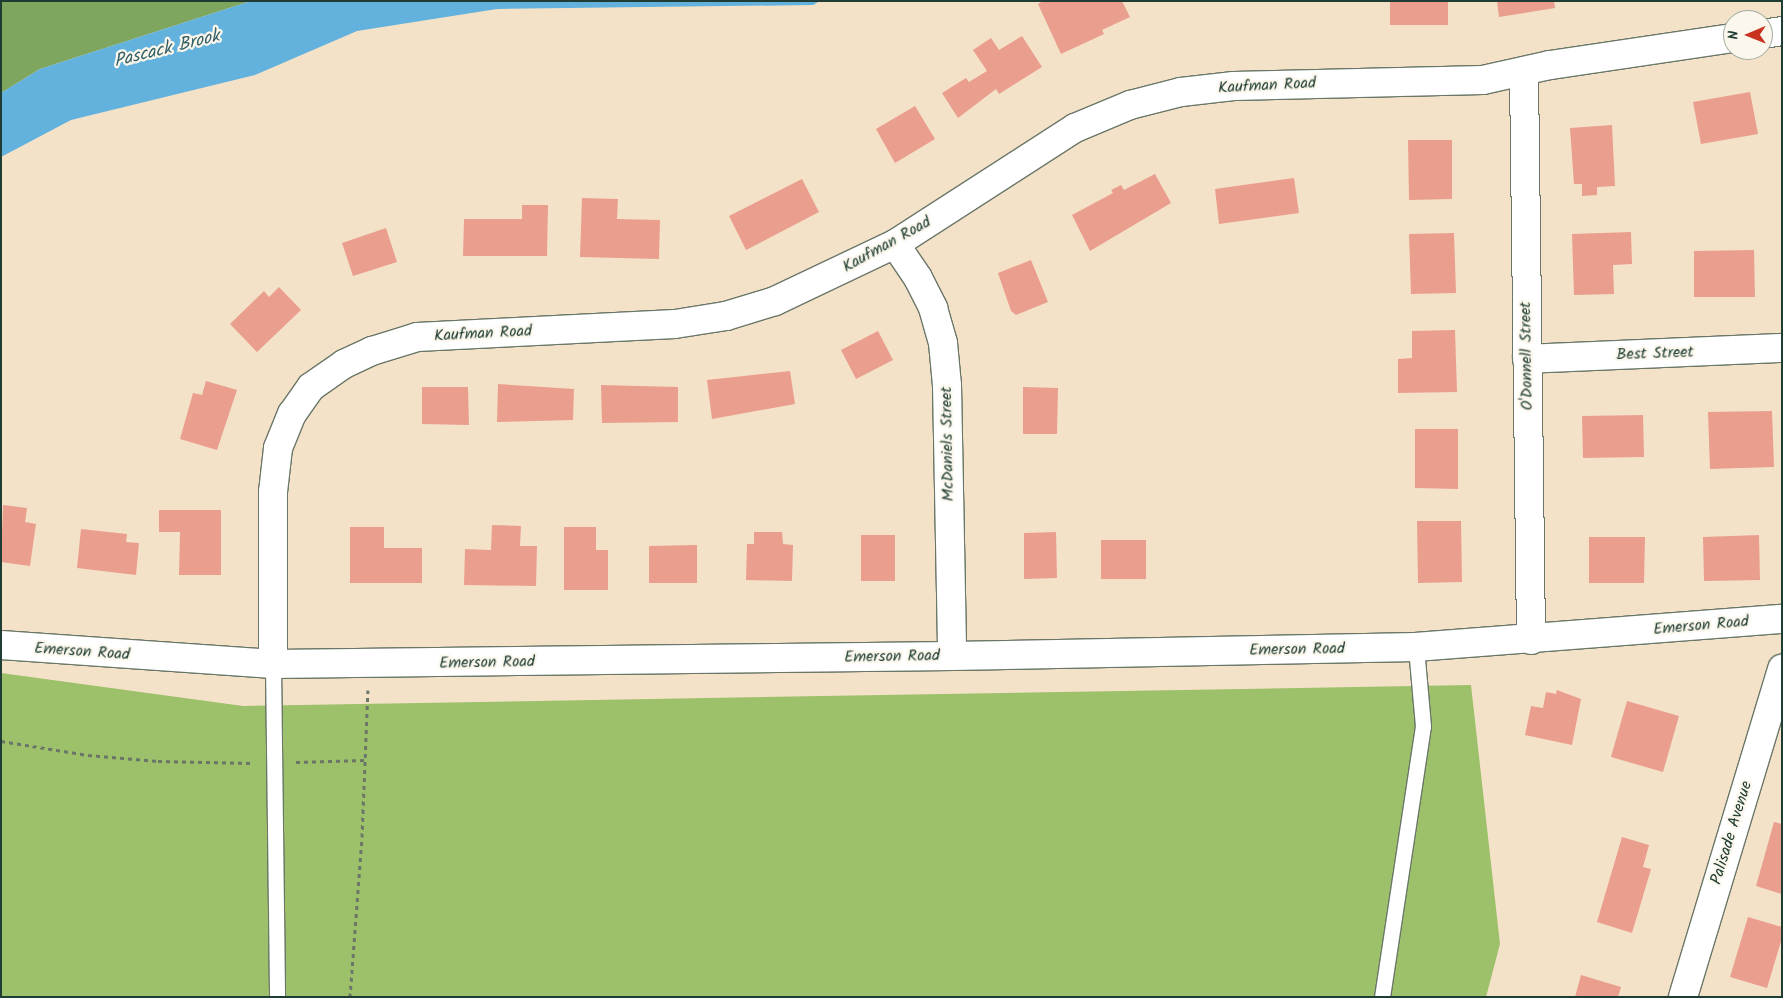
<!DOCTYPE html>
<style>
body{margin:0}
#map{position:relative;width:1783px;height:998px;overflow:hidden;background:#f4e2c8;font-family:Kalam,sans-serif}
div>[style]{position:absolute}
.green>*{inset:0;background:#9dc06a}
.forest>*{inset:0;background:#7ea65e}
.water>*{inset:0;background:#63b2dd}
.building>*{inset:0;background:#ea9e8e}
.path>*{height:3px;margin-top:-1.5px;transform-origin:0;background:repeating-linear-gradient(90deg,#6a7768 0 4px,transparent 0 8px)}
.roads{filter:drop-shadow(1px 0 #6a7768) drop-shadow(-1px 0 #6a7768) drop-shadow(0 1px #6a7768) drop-shadow(0 -1px #6a7768)}
.lane>*{height:15px;margin:-7.5px;padding:0 7.5px;transform-origin:7.5px;border-radius:7.5px;background:#fff}
.street>*{height:28px;margin:-14px;padding:0 14px;transform-origin:14px;border-radius:14px;background:#fff}
span{translate:-50% -50%;white-space:nowrap;text-align:center;line-height:1.15;-webkit-text-stroke:4.5px #fbf7ec;paint-order:stroke}
.street-label{font-size:16px;color:#1f3d34}
.water-label{font-size:18px;color:#336067;font-style:italic}
.frame{position:absolute;inset:0;border:2px solid #1f3d34;pointer-events:none}
.north{position:absolute;left:1723px;top:10px;width:50px;height:50px;box-sizing:border-box;background:#fbf7ec;border:1px solid #a3ada2;border-radius:50%;rotate:269deg;font-size:14px;font-weight:700;line-height:20px;text-align:center;color:#1f3d34}
.north::after{content:'';display:block;margin:auto;width:18px;height:22px;background:#c8321e;clip-path:polygon(50% 0,100% 100%,50% 72%,0 100%)}
</style>
<div id="map">
<div class="green">
<i style="clip-path:polygon(1px 673px,243px 706px,1471px 685px,1500px 944px,1486px 997px,1px 997px)"></i>
</div>
<div class="forest">
<i style="clip-path:polygon(1px 1px,251px 1px,40px 69px,1px 93px)"></i>
</div>
<div class="water">
<i style="clip-path:polygon(251px 1px,820px 1px,813px 5px,497px 9px,357px 31px,255px 75px,71px 120px,1px 157px,1px 93px,40px 69px)"></i>
</div>
<div class="building">
<i style="clip-path:polygon(1043px 1px,1122px 1px,1130px 17px,1102px 30px,1104px 34px,1061px 54px,1038px 4px)"></i>
<i style="clip-path:polygon(1390px 1px,1448px 1px,1448px 25px,1390px 25px)"></i>
<i style="clip-path:polygon(1497px 1px,1554px 1px,1555px 8px,1499px 17px)"></i>
<i style="clip-path:polygon(1022px 36px,1042px 67px,999px 94px,996px 89px,958px 118px,942px 93px,966px 78px,969px 82px,987px 71px,973px 50px,991px 38px,999px 50px)"></i>
<i style="clip-path:polygon(1750px 92px,1758px 134px,1701px 144px,1693px 102px)"></i>
<i style="clip-path:polygon(915px 106px,935px 139px,895px 163px,876px 129px)"></i>
<i style="clip-path:polygon(1612px 125px,1615px 186px,1597px 187px,1597px 195px,1582px 196px,1582px 184px,1574px 184px,1570px 128px)"></i>
<i style="clip-path:polygon(1408px 140px,1452px 140px,1452px 199px,1409px 200px)"></i>
<i style="clip-path:polygon(1155px 174px,1171px 203px,1090px 251px,1072px 215px,1113px 193px,1111px 190px,1121px 185px,1124px 190px)"></i>
<i style="clip-path:polygon(1294px 178px,1299px 213px,1219px 224px,1215px 189px)"></i>
<i style="clip-path:polygon(802px 179px,819px 212px,746px 250px,729px 216px)"></i>
<i style="clip-path:polygon(582px 198px,618px 199px,617px 219px,660px 220px,659px 259px,580px 257px)"></i>
<i style="clip-path:polygon(522px 205px,548px 205px,547px 256px,463px 256px,464px 219px,522px 219px)"></i>
<i style="clip-path:polygon(386px 228px,397px 262px,353px 276px,342px 243px)"></i>
<i style="clip-path:polygon(1631px 232px,1632px 264px,1613px 265px,1614px 294px,1574px 295px,1572px 234px)"></i>
<i style="clip-path:polygon(1454px 233px,1456px 293px,1411px 294px,1409px 234px)"></i>
<i style="clip-path:polygon(1754px 250px,1755px 297px,1694px 297px,1694px 251px)"></i>
<i style="clip-path:polygon(1031px 260px,1048px 302px,1016px 315px,1011px 311px,998px 273px)"></i>
<i style="clip-path:polygon(279px 287px,301px 310px,257px 352px,230px 324px,264px 291px,269px 297px)"></i>
<i style="clip-path:polygon(1455px 330px,1457px 392px,1398px 393px,1398px 359px,1412px 358px,1412px 331px)"></i>
<i style="clip-path:polygon(878px 331px,893px 360px,856px 379px,841px 350px)"></i>
<i style="clip-path:polygon(790px 371px,795px 404px,712px 419px,707px 380px)"></i>
<i style="clip-path:polygon(206px 381px,237px 390px,217px 450px,180px 439px,193px 393px,202px 395px)"></i>
<i style="clip-path:polygon(498px 384px,574px 389px,573px 420px,497px 422px)"></i>
<i style="clip-path:polygon(601px 385px,678px 387px,678px 422px,602px 423px)"></i>
<i style="clip-path:polygon(422px 387px,468px 387px,469px 425px,422px 424px)"></i>
<i style="clip-path:polygon(1023px 387px,1058px 388px,1057px 434px,1023px 434px)"></i>
<i style="clip-path:polygon(1772px 411px,1774px 467px,1710px 469px,1708px 412px)"></i>
<i style="clip-path:polygon(1643px 415px,1644px 457px,1583px 458px,1582px 416px)"></i>
<i style="clip-path:polygon(1415px 429px,1458px 429px,1458px 489px,1415px 488px)"></i>
<i style="clip-path:polygon(3px 505px,27px 508px,25px 522px,36px 524px,30px 566px,1px 562px)"></i>
<i style="clip-path:polygon(159px 510px,221px 510px,221px 575px,179px 575px,180px 532px,159px 532px)"></i>
<i style="clip-path:polygon(1417px 521px,1461px 521px,1462px 582px,1418px 583px)"></i>
<i style="clip-path:polygon(492px 525px,521px 526px,520px 546px,537px 546px,536px 586px,464px 585px,465px 549px,491px 550px)"></i>
<i style="clip-path:polygon(350px 527px,384px 527px,384px 548px,422px 548px,422px 583px,350px 583px)"></i>
<i style="clip-path:polygon(564px 527px,596px 527px,596px 550px,608px 550px,608px 590px,564px 590px)"></i>
<i style="clip-path:polygon(81px 529px,127px 534px,126px 542px,139px 543px,136px 575px,77px 568px)"></i>
<i style="clip-path:polygon(754px 532px,782px 532px,783px 544px,793px 545px,792px 581px,746px 580px,747px 544px,754px 544px)"></i>
<i style="clip-path:polygon(1056px 532px,1057px 578px,1024px 579px,1024px 533px)"></i>
<i style="clip-path:polygon(861px 535px,895px 535px,895px 581px,861px 581px)"></i>
<i style="clip-path:polygon(1759px 535px,1760px 580px,1704px 581px,1703px 537px)"></i>
<i style="clip-path:polygon(1589px 537px,1645px 537px,1644px 583px,1589px 583px)"></i>
<i style="clip-path:polygon(1101px 540px,1146px 540px,1146px 579px,1101px 579px)"></i>
<i style="clip-path:polygon(697px 545px,697px 583px,649px 583px,649px 546px)"></i>
<i style="clip-path:polygon(1557px 690px,1581px 699px,1572px 745px,1525px 735px,1531px 706px,1543px 708px,1546px 692px,1556px 694px)"></i>
<i style="clip-path:polygon(1627px 701px,1679px 716px,1663px 772px,1611px 757px)"></i>
<i style="clip-path:polygon(1774px 822px,1782px 824px,1782px 894px,1756px 886px)"></i>
<i style="clip-path:polygon(1622px 837px,1649px 845px,1643px 867px,1651px 869px,1632px 933px,1597px 922px)"></i>
<i style="clip-path:polygon(1748px 917px,1782px 927px,1782px 938px,1767px 988px,1730px 977px)"></i>
<i style="clip-path:polygon(1581px 975px,1621px 987px,1618px 997px,1575px 997px)"></i>
</div>
<div class="path">
<i style="left:1px;top:741px;width:88px;rotate:9.1deg"></i>
<i style="left:88px;top:755px;width:70px;rotate:4.9deg"></i>
<i style="left:158px;top:761px;width:94px;rotate:1.2deg"></i>
<i style="left:296px;top:762px;width:69px;rotate:-1.7deg"></i>
<i style="left:350px;top:997px;width:160px;rotate:-85.7deg"></i>
<i style="left:362px;top:837px;width:147px;rotate:-87.7deg"></i>
</div>
<div class="roads">
<div class="lane">
<i style="left:273px;top:664px;width:333px;rotate:89.3deg"></i>
<i style="left:1382px;top:997px;width:274px;rotate:-81.4deg"></i>
<i style="left:1423px;top:726px;width:79px;rotate:-95.1deg"></i>
</div>
<div class="street">
<i style="left:1763px;top:34px;width:19px;rotate:-9deg"></i>
<i style="left:1524px;top:73px;width:567px;rotate:89.29deg"></i>
<i style="left:895px;top:244px;width:41px;rotate:55.9deg"></i>
<i style="left:918px;top:278px;width:34px;rotate:63deg"></i>
<i style="left:933px;top:308px;width:36px;rotate:74deg"></i>
<i style="left:943px;top:343px;width:42px;rotate:84.6deg"></i>
<i style="left:947px;top:385px;width:271px;rotate:88.9deg"></i>
<i style="left:1527px;top:359px;width:255px;rotate:-2.5deg"></i>
<i style="left:1px;top:645px;width:273px;rotate:4deg"></i>
<i style="left:273px;top:664px;width:679px;rotate:-0.68deg"></i>
<i style="left:952px;top:656px;width:464px;rotate:-1.1deg"></i>
<i style="left:1416px;top:647px;width:367px;rotate:-4.4deg"></i>
<i style="left:273px;top:664px;width:172px;rotate:-90deg"></i>
<i style="left:273px;top:492px;width:44px;rotate:-83.5deg"></i>
<i style="left:278px;top:448px;width:37px;rotate:-68deg"></i>
<i style="left:292px;top:414px;width:33px;rotate:-55deg"></i>
<i style="left:311px;top:387px;width:40px;rotate:-34.9deg"></i>
<i style="left:344px;top:364px;width:31px;rotate:-25deg"></i>
<i style="left:372px;top:351px;width:47px;rotate:-17.3deg"></i>
<i style="left:417px;top:337px;width:258px;rotate:-2.9deg"></i>
<i style="left:675px;top:324px;width:52px;rotate:-8.9deg"></i>
<i style="left:726px;top:316px;width:51px;rotate:-17deg"></i>
<i style="left:775px;top:301px;width:133px;rotate:-25.4deg"></i>
<i style="left:895px;top:244px;width:214px;rotate:-32.8deg"></i>
<i style="left:1075px;top:128px;width:60px;rotate:-22.7deg"></i>
<i style="left:1130px;top:105px;width:53px;rotate:-14.3deg"></i>
<i style="left:1181px;top:92px;width:53px;rotate:-6.5deg"></i>
<i style="left:1234px;top:86px;width:249px;rotate:-1.4deg"></i>
<i style="left:1483px;top:80px;width:69px;rotate:-12.6deg"></i>
<i style="left:1550px;top:65px;width:185px;rotate:-8.4deg"></i>
<i style="left:1683px;top:997px;width:343px;rotate:-73.2deg"></i>
</div>
</div>
<div class="street-label">
<span style="left:1267px;top:86px;rotate:-3deg">Kaufman Road</span>
<span style="left:887px;top:245px;rotate:-29deg">Kaufman Road</span>
<span style="left:483px;top:334px;rotate:-3deg">Kaufman Road</span>
<span style="left:1655px;top:354px;rotate:-2deg">Best Street</span>
<span style="left:1527px;top:356px;rotate:-91deg">O'Donnell Street</span>
<span style="left:948px;top:444px;rotate:-91deg">McDaniels Street</span>
<span style="left:1701px;top:626px;rotate:-5deg">Emerson Road</span>
<span style="left:1297px;top:650px;rotate:-1deg">Emerson Road</span>
<span style="left:82px;top:652px;rotate:4deg">Emerson Road</span>
<span style="left:892px;top:657px;rotate:-1deg">Emerson Road</span>
<span style="left:487px;top:663px;rotate:-1deg">Emerson Road</span>
<span style="left:1732px;top:833px;rotate:-73deg">Palisade Avenue</span>
</div>
<div class="water-label">
<span style="left:167px;top:50px;rotate:-14deg">Pascack Brook</span>
</div>
<div class="frame"></div>
<div class="north">N</div>
</div>
